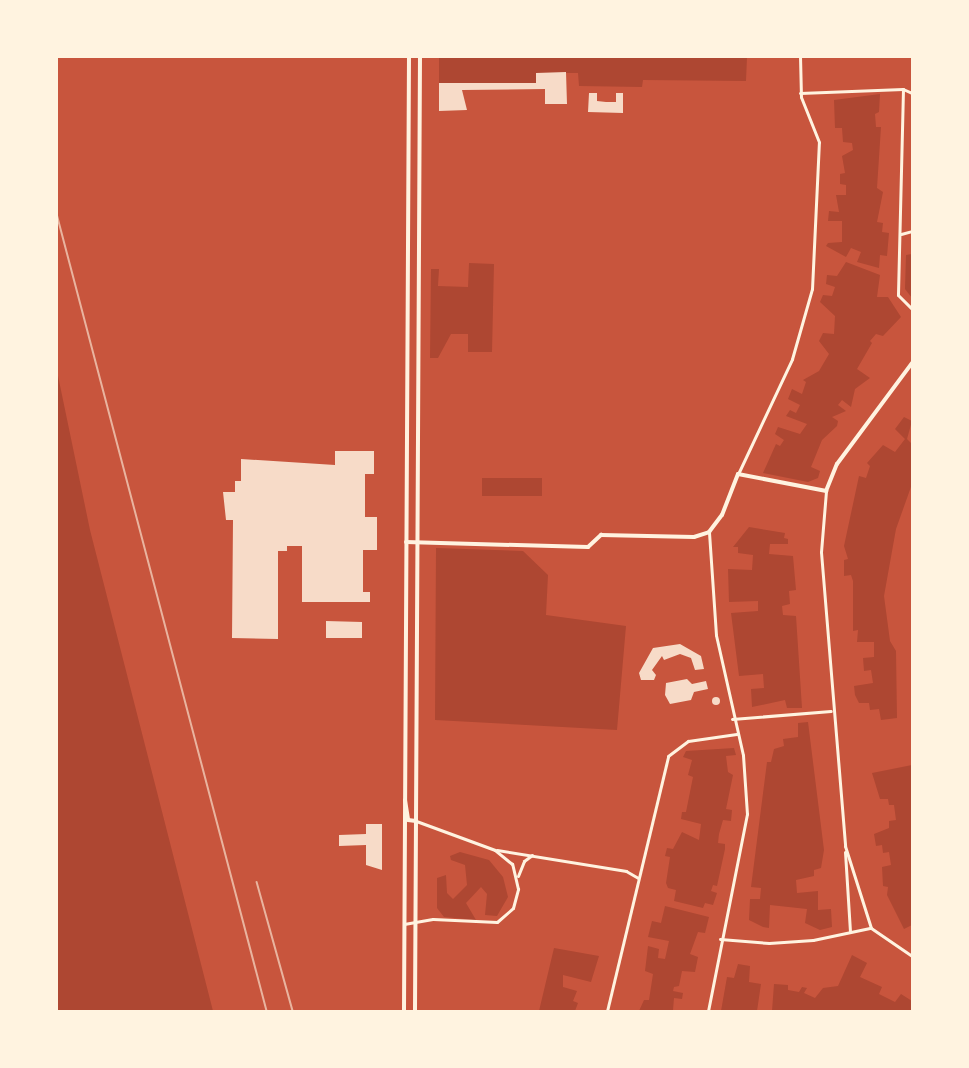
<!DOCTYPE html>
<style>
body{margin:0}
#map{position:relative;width:969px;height:1068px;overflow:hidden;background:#c8553d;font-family:"Source Sans 3",sans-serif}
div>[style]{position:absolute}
.green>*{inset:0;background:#ae4732}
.building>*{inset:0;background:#f7dbc8}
.round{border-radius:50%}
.minor>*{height:3px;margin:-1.5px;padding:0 1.5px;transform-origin:1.5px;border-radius:1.5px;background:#fff3e0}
.tertiary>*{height:4px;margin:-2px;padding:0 2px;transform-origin:2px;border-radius:2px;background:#fff3e0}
.secondary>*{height:4px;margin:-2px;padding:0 2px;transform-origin:2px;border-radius:2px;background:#fff3e0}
.rail>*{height:1.5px;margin:-0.75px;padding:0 0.75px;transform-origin:0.75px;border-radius:0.75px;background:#e9b49f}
span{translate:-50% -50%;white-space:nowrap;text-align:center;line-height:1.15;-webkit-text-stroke:5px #fff3e0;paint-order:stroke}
.frame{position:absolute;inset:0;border:58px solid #fff3e0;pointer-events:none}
</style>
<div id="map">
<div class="green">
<i style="clip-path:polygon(439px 57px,747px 57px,746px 81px,643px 80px,642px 87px,579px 86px,578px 73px,537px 73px,536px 83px,439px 83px)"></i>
<i style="clip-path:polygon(880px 94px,879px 112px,875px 114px,876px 127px,881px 127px,877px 188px,883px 192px,877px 222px,883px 223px,882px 232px,889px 233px,887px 256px,880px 255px,879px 268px,857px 262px,861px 252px,851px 248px,846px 257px,826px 246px,828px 243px,842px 242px,842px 221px,828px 221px,829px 211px,839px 212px,836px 195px,846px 195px,846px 185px,840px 184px,840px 174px,845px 173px,842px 156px,853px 150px,852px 143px,843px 142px,842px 128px,835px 128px,834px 100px)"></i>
<i style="clip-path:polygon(912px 254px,912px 298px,905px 289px,906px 255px)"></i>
<i style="clip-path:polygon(846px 262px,880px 275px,877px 297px,888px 297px,901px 317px,883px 336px,876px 334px,870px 341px,872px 343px,857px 369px,870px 378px,855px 389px,851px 407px,842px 400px,838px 405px,846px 411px,832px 417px,838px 421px,837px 426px,822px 440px,811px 467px,820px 471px,818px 478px,808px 482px,763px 473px,776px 444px,780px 446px,784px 440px,775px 434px,778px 427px,800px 434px,807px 424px,786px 416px,790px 410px,796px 413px,800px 405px,788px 399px,792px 389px,802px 394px,806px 382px,803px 380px,819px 371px,829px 354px,819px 341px,823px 333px,834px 334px,835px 316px,820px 302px,823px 295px,832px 296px,835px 287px,826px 284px,827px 275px,837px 276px)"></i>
<i style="clip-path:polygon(469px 263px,494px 264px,492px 352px,468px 352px,468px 334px,451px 334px,438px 358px,430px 358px,431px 269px,439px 269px,438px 286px,468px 287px)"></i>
<i style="clip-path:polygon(57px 371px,90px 530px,213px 1011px,57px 1011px)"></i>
<i style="clip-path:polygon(904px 417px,912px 421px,907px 439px,912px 444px,912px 484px,896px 529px,884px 596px,890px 641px,896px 651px,897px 718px,881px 720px,879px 709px,870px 710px,869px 703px,859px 703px,855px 695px,854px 686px,873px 683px,871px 670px,864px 671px,863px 658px,874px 657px,874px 642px,857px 642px,858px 630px,853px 631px,853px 581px,851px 575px,844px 576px,844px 560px,848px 559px,844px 546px,859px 476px,866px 478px,870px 466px,867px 463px,883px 445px,895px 452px,905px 439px,895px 429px)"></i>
<i style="clip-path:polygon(482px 478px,542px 478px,542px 496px,482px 496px)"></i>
<i style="clip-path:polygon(749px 527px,785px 533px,784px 538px,788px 539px,788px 544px,770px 544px,769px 554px,793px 556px,796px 590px,789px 591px,790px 604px,782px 606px,783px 615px,796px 616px,802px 708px,787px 708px,785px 700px,752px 707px,751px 689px,764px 688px,763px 674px,739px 676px,731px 613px,758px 611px,758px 601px,729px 602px,728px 569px,752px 570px,753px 555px,738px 553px,738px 547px,733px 547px)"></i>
<i style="clip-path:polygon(436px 548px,523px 551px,548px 575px,546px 615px,626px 626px,617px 730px,435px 720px)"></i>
<i style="clip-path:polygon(808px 722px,824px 850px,821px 868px,814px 870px,814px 876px,796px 880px,797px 893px,818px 891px,818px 910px,831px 909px,832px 927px,820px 930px,805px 923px,807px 909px,770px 905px,769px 928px,763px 927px,749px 920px,750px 899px,760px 899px,761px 888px,751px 887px,767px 762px,771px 762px,774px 749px,784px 746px,783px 739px,798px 737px,798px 723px)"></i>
<i style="clip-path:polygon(734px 748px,736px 755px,726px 756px,728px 772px,733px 775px,726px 809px,732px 810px,731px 821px,723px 820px,719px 834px,718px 843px,725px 844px,725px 849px,717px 886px,713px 885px,711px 891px,717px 893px,713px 905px,705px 903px,703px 908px,674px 901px,676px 890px,668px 888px,666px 883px,670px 857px,665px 856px,667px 848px,673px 849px,682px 832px,699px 840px,701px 824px,681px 819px,682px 812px,686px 812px,693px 777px,688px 775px,692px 760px,683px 757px,686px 751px)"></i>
<i style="clip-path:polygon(912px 765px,912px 925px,904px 929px,887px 895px,888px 887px,883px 886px,882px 867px,891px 865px,889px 852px,883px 853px,882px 845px,876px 846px,874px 834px,889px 828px,889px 821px,896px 820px,894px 805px,889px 805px,888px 799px,880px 799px,872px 773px)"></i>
<i style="clip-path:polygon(460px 852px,489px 860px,503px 877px,508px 897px,497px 916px,485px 915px,487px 894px,481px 887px,466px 903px,476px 920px,444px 917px,437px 908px,437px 878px,446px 875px,447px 893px,453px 899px,467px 885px,465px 865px,451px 860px,450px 856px)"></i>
<i style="clip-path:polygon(665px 906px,709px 917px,705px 933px,698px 932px,690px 954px,698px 957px,695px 972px,682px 971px,679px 986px,674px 987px,673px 991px,683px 993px,682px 999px,674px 998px,673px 1010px,639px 1011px,644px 1000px,649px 1000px,653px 974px,645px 971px,648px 946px,659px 949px,658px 958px,665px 959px,669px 941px,648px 937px,652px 921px,661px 923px)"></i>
<i style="clip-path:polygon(554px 948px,599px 956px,591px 982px,563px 975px,563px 987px,577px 991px,573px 1001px,578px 1003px,575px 1011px,539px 1011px)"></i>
<i style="clip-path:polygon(852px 955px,867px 963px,860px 977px,882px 987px,879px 994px,895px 1002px,901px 994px,912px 1001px,912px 1011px,772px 1011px,774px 984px,788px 985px,788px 990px,799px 992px,802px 987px,807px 988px,804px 993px,815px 998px,823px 988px,838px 986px)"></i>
<i style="clip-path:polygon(738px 964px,750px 966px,749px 982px,761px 984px,757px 1011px,721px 1011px,727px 977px,734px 978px)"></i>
</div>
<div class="building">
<i style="clip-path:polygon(566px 72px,567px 104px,545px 104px,545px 89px,462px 90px,467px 110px,439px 111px,439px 83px,536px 83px,536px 73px)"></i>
<i style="clip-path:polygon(589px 93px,597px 93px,597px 101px,606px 102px,616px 102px,616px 93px,623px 93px,623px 113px,588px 112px)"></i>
<i style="clip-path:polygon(335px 451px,374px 451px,374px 474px,365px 474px,365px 517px,377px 517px,377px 550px,363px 550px,363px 592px,370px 592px,370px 602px,302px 602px,302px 546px,287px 546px,287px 551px,278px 551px,278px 639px,232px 638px,233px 520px,226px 520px,223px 492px,235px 492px,235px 481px,241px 481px,241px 459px,335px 465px)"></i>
<i style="clip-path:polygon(326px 621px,362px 622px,362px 638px,326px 638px)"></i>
<i style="clip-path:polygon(680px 644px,701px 656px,704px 669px,695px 670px,691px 658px,680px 654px,664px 660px,662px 656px,652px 670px,656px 675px,654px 680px,641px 680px,639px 673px,653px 648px)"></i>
<i style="clip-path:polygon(687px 679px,692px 684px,706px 681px,708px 689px,694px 692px,691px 700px,670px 704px,665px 695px,666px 683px)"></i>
<i class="round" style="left:712px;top:697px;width:8px;height:8px"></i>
<i style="clip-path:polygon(366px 824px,382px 824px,382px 870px,366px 865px,366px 845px,339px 846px,339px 835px,366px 834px)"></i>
</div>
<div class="minor">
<i style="left:903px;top:89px;width:206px;rotate:91.4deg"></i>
<i style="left:898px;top:295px;width:20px;rotate:45deg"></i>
<i style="left:800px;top:93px;width:103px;rotate:-2.2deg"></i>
<i style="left:903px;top:89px;width:10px;rotate:24deg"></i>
<i style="left:901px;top:234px;width:11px;rotate:-15deg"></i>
<i style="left:738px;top:474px;width:127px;rotate:-64.8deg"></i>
<i style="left:792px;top:359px;width:73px;rotate:-74.1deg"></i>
<i style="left:812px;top:289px;width:147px;rotate:-87.3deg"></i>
<i style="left:819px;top:142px;width:48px;rotate:-111.8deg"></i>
<i style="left:801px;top:97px;width:40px;rotate:-91.4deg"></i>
<i style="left:826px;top:491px;width:61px;rotate:94.7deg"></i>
<i style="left:821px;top:552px;width:295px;rotate:85.3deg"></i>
<i style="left:845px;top:846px;width:86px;rotate:72.4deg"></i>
<i style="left:871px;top:928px;width:50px;rotate:34.3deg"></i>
<i style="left:732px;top:719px;width:99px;rotate:-4.6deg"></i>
<i style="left:497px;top:850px;width:131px;rotate:9.2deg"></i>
<i style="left:626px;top:871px;width:14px;rotate:30deg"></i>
<i style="left:845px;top:852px;width:79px;rotate:86.4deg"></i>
<i style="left:518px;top:876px;width:16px;rotate:-68deg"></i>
<i style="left:524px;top:861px;width:10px;rotate:-37deg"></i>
<i style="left:404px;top:924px;width:29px;rotate:-10deg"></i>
<i style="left:433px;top:919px;width:64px;rotate:2.7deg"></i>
<i style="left:497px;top:922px;width:21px;rotate:-41deg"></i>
<i style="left:513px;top:908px;width:20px;rotate:-75deg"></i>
<i style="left:518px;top:889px;width:26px;rotate:-103deg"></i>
<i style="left:512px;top:864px;width:22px;rotate:-141deg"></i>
<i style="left:495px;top:850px;width:84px;rotate:-159.8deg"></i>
<i style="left:720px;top:939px;width:49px;rotate:4.7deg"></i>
<i style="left:769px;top:943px;width:44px;rotate:-3.9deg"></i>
<i style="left:813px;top:940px;width:58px;rotate:-11.9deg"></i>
<i style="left:607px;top:1011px;width:262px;rotate:-76.5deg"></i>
<i style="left:668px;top:756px;width:25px;rotate:-37deg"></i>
<i style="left:688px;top:741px;width:49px;rotate:-8.1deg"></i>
<i style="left:708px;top:1011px;width:201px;rotate:-78.8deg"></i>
<i style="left:747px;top:814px;width:59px;rotate:-93.9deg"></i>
<i style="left:743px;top:755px;width:123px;rotate:-102.7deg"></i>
<i style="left:716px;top:635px;width:103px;rotate:-93.9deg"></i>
</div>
<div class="tertiary">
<i style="left:406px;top:542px;width:182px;rotate:1.6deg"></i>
<i style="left:588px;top:547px;width:18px;rotate:-43deg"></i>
<i style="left:601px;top:535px;width:93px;rotate:1.2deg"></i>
<i style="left:694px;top:537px;width:16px;rotate:-18deg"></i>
<i style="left:709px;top:532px;width:21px;rotate:-53deg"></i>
<i style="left:722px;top:515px;width:44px;rotate:-68.7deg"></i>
<i style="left:738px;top:474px;width:90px;rotate:10.9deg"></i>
<i style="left:826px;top:491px;width:29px;rotate:-68deg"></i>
<i style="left:837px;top:464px;width:126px;rotate:-53.4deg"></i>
</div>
<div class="secondary">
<i style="left:405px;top:800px;width:20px;rotate:81deg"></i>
<i style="left:408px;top:820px;width:8px;rotate:7deg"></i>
<i style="left:404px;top:1011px;width:954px;rotate:-89.7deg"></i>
<i style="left:415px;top:1011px;width:954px;rotate:-89.7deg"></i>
</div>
<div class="rail">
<i style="left:57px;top:214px;width:824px;rotate:75.24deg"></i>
<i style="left:257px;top:882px;width:134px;rotate:74.4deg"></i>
</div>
<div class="frame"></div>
</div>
